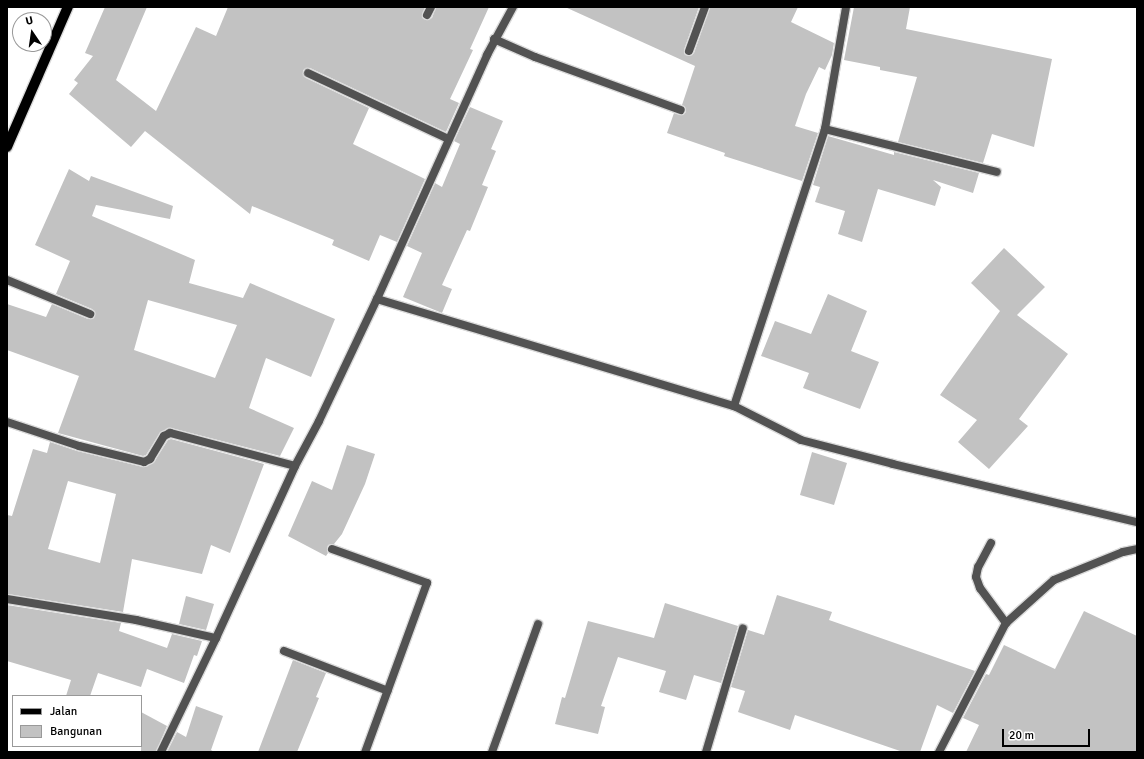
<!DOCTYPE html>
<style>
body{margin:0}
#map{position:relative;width:1144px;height:759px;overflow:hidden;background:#fff;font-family:Signika,sans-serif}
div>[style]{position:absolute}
.building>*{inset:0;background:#c2c2c2}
.roads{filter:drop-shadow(1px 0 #dbdbdb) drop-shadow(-1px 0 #dbdbdb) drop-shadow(0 1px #dbdbdb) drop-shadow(0 -1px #dbdbdb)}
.lane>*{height:8px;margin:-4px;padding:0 4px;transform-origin:4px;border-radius:4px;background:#525252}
.street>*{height:8px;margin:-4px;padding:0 4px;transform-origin:4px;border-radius:4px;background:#525252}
.primary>*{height:10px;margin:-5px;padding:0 5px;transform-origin:5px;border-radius:5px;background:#000}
span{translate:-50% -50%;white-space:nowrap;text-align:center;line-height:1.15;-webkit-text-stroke:3px #fff;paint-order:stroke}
.frame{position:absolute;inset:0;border:8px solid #000;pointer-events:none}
.legend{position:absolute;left:12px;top:695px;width:130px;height:52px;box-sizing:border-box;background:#fff;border:1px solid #999;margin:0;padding:5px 7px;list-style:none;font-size:12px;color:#000}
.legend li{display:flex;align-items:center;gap:8px;height:20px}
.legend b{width:20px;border:1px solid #999}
.north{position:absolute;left:12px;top:12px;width:40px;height:40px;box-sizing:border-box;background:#fff;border:1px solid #999;border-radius:50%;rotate:347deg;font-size:11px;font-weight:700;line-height:16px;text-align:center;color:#000}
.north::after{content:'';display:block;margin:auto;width:14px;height:18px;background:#000;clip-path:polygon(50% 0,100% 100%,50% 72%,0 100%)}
.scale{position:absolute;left:1002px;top:729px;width:88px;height:18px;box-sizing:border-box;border:2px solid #000;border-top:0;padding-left:5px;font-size:12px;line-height:14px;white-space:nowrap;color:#000;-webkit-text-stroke:3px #fff;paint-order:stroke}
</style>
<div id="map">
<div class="building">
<i style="clip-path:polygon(105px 7px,147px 7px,116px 80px,156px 111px,196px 27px,216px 36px,228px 7px,425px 7px,422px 16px,427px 20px,432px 18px,436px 7px,489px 7px,470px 49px,473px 50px,450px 99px,459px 103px,446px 132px,310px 68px,303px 70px,303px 74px,306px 78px,369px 108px,353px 144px,425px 179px,397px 242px,380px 235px,369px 261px,332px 245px,334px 240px,252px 206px,250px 214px,145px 131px,131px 147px,69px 94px,78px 83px,74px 80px,93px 56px,85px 53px)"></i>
<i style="clip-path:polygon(565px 7px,699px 7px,684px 50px,685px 54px,690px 56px,694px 53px,710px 7px,798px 7px,791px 22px,834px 43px,832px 55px,825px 70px,819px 67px,806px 94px,795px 126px,818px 133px,802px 181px,724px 156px,725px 153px,667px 133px,674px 113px,682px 115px,686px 112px,686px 109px,682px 105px,695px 66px)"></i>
<i style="clip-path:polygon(854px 7px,910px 7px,906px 29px,1052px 59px,1034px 147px,992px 134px,983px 163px,898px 142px,917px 77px,880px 70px,880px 67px,844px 60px)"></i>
<i style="clip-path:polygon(470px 107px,503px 121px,491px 149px,496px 151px,482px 185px,488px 187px,470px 231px,467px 230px,442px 285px,452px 289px,442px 313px,403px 297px,422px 253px,407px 246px,435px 183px,442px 187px,460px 144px,454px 141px)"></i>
<i style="clip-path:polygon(828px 136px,894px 155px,894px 152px,979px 173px,973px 193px,933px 180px,941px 187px,935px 206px,878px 189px,862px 242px,838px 234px,845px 211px,815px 202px,820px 187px,813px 185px)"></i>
<i style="clip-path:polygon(evenodd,69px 169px,89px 181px,91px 176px,173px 206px,170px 219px,96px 205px,92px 216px,195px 260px,189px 283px,243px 298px,250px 283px,335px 319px,311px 377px,266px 358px,249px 408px,294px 428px,280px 456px,171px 428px,160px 433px,146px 455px,143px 456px,58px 433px,79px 376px,7px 350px,7px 304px,46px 317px,52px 304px,88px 319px,95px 316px,95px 313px,92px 309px,56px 294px,70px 261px,35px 245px,69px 169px,148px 300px,237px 325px,215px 378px,134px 350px,148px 300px)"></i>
<i style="clip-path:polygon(1004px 248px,1045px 287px,1017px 315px,1068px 354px,1019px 419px,1028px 426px,989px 469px,958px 442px,977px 420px,940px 395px,1000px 311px,971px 283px)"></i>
<i style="clip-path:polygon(828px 294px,867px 311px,851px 351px,879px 362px,860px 409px,803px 388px,809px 373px,761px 356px,775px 321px,811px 334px)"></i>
<i style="clip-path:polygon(evenodd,171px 439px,264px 464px,230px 553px,211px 545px,202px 574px,132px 559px,123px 612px,7px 594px,7px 515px,12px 516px,33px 449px,47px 453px,50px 442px,77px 451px,143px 467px,154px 462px,168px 440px,171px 439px,68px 481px,116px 494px,100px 563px,48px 549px,68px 481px)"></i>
<i style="clip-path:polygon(347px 445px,375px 454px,365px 484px,342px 534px,334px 544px,328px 545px,327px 550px,328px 553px,326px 556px,288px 536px,312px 481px,332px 490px)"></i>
<i style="clip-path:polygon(812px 452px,847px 463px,834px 505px,800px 495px)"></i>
<i style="clip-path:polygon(777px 595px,832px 612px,829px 620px,975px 671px,953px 713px,937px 705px,920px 752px,903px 752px,795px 715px,790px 730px,738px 712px,745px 691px,731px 687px,748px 630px,764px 635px)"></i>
<i style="clip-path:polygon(186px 596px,214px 604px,206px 630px,179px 624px)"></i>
<i style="clip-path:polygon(665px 603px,738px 626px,721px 683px,694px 675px,686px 700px,659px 692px,666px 671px,618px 657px,601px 706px,605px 707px,598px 734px,555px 724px,562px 697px,565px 698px,588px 621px,654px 638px)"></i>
<i style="clip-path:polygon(7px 605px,121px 623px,119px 631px,167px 648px,172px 634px,202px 641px,197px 656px,194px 655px,184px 683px,147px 669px,141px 687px,98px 673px,90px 696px,66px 696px,71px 680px,7px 661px)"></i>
<i style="clip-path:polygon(1084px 611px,1137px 636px,1137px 752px,966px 752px,979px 725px,963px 718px,986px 674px,989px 675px,1004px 645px,1055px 669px)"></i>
<i style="clip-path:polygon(293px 660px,326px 673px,316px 697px,319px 698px,297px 752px,258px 752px)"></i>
<i style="clip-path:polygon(196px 706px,223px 716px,211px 750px,214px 752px,167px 752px,177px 732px,186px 737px)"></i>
<i style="clip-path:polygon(141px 712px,167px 726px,156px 752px,141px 752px)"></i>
</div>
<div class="roads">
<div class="lane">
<i style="left:991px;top:543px;width:27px;rotate:118deg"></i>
<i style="left:978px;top:567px;width:10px;rotate:101deg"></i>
<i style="left:976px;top:577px;width:12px;rotate:70deg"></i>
<i style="left:980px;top:588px;width:44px;rotate:53.4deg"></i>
<i style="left:706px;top:752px;width:129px;rotate:-73.4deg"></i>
</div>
<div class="street">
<i style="left:427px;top:15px;width:9px;rotate:-63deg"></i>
<i style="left:496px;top:40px;width:2px;rotate:-153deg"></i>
<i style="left:494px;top:39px;width:45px;rotate:23.7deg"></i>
<i style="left:535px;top:57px;width:155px;rotate:20deg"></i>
<i style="left:689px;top:51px;width:47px;rotate:-70deg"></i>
<i style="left:308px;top:73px;width:155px;rotate:25.2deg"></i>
<i style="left:825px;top:129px;width:177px;rotate:14deg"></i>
<i style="left:7px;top:280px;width:90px;rotate:22.3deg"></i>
<i style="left:377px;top:299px;width:373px;rotate:16.7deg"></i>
<i style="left:734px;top:406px;width:75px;rotate:26.9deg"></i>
<i style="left:801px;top:440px;width:95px;rotate:14.6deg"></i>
<i style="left:893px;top:464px;width:251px;rotate:13.4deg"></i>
<i style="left:734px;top:406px;width:292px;rotate:-71.8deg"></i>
<i style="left:825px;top:129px;width:124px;rotate:-80.2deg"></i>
<i style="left:7px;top:422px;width:76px;rotate:18.4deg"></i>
<i style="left:79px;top:446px;width:67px;rotate:13.8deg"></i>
<i style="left:144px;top:462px;width:7px;rotate:-27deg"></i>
<i style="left:150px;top:459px;width:27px;rotate:-59deg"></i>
<i style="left:164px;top:436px;width:7px;rotate:-27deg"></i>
<i style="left:170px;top:433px;width:129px;rotate:14.8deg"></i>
<i style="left:332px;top:549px;width:101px;rotate:19.7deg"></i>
<i style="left:427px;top:583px;width:180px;rotate:110.1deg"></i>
<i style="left:7px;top:599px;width:131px;rotate:9.2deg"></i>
<i style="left:136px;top:620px;width:82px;rotate:12.7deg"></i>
<i style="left:284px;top:651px;width:111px;rotate:21deg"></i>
<i style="left:161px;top:752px;width:127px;rotate:-64.2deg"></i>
<i style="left:216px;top:638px;width:189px;rotate:-65.3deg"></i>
<i style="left:295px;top:466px;width:51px;rotate:-61.9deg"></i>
<i style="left:319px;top:421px;width:135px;rotate:-64.6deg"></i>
<i style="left:377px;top:299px;width:268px;rotate:-65.7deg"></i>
<i style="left:487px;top:55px;width:55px;rotate:-61.6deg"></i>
<i style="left:492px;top:752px;width:136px;rotate:-70.2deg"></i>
<i style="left:939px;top:752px;width:145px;rotate:-62.6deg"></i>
<i style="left:1006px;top:623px;width:64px;rotate:-41.9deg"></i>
<i style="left:1054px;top:580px;width:74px;rotate:-22.1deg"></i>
<i style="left:1123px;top:552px;width:14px;rotate:-12deg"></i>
</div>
<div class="primary">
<i style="left:7px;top:147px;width:153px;rotate:-66.5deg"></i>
</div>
</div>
<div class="frame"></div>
<ul class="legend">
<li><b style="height:5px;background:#000"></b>Jalan</li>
<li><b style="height:11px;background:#c2c2c2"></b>Bangunan</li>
</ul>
<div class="north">U</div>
<div class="scale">20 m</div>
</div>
